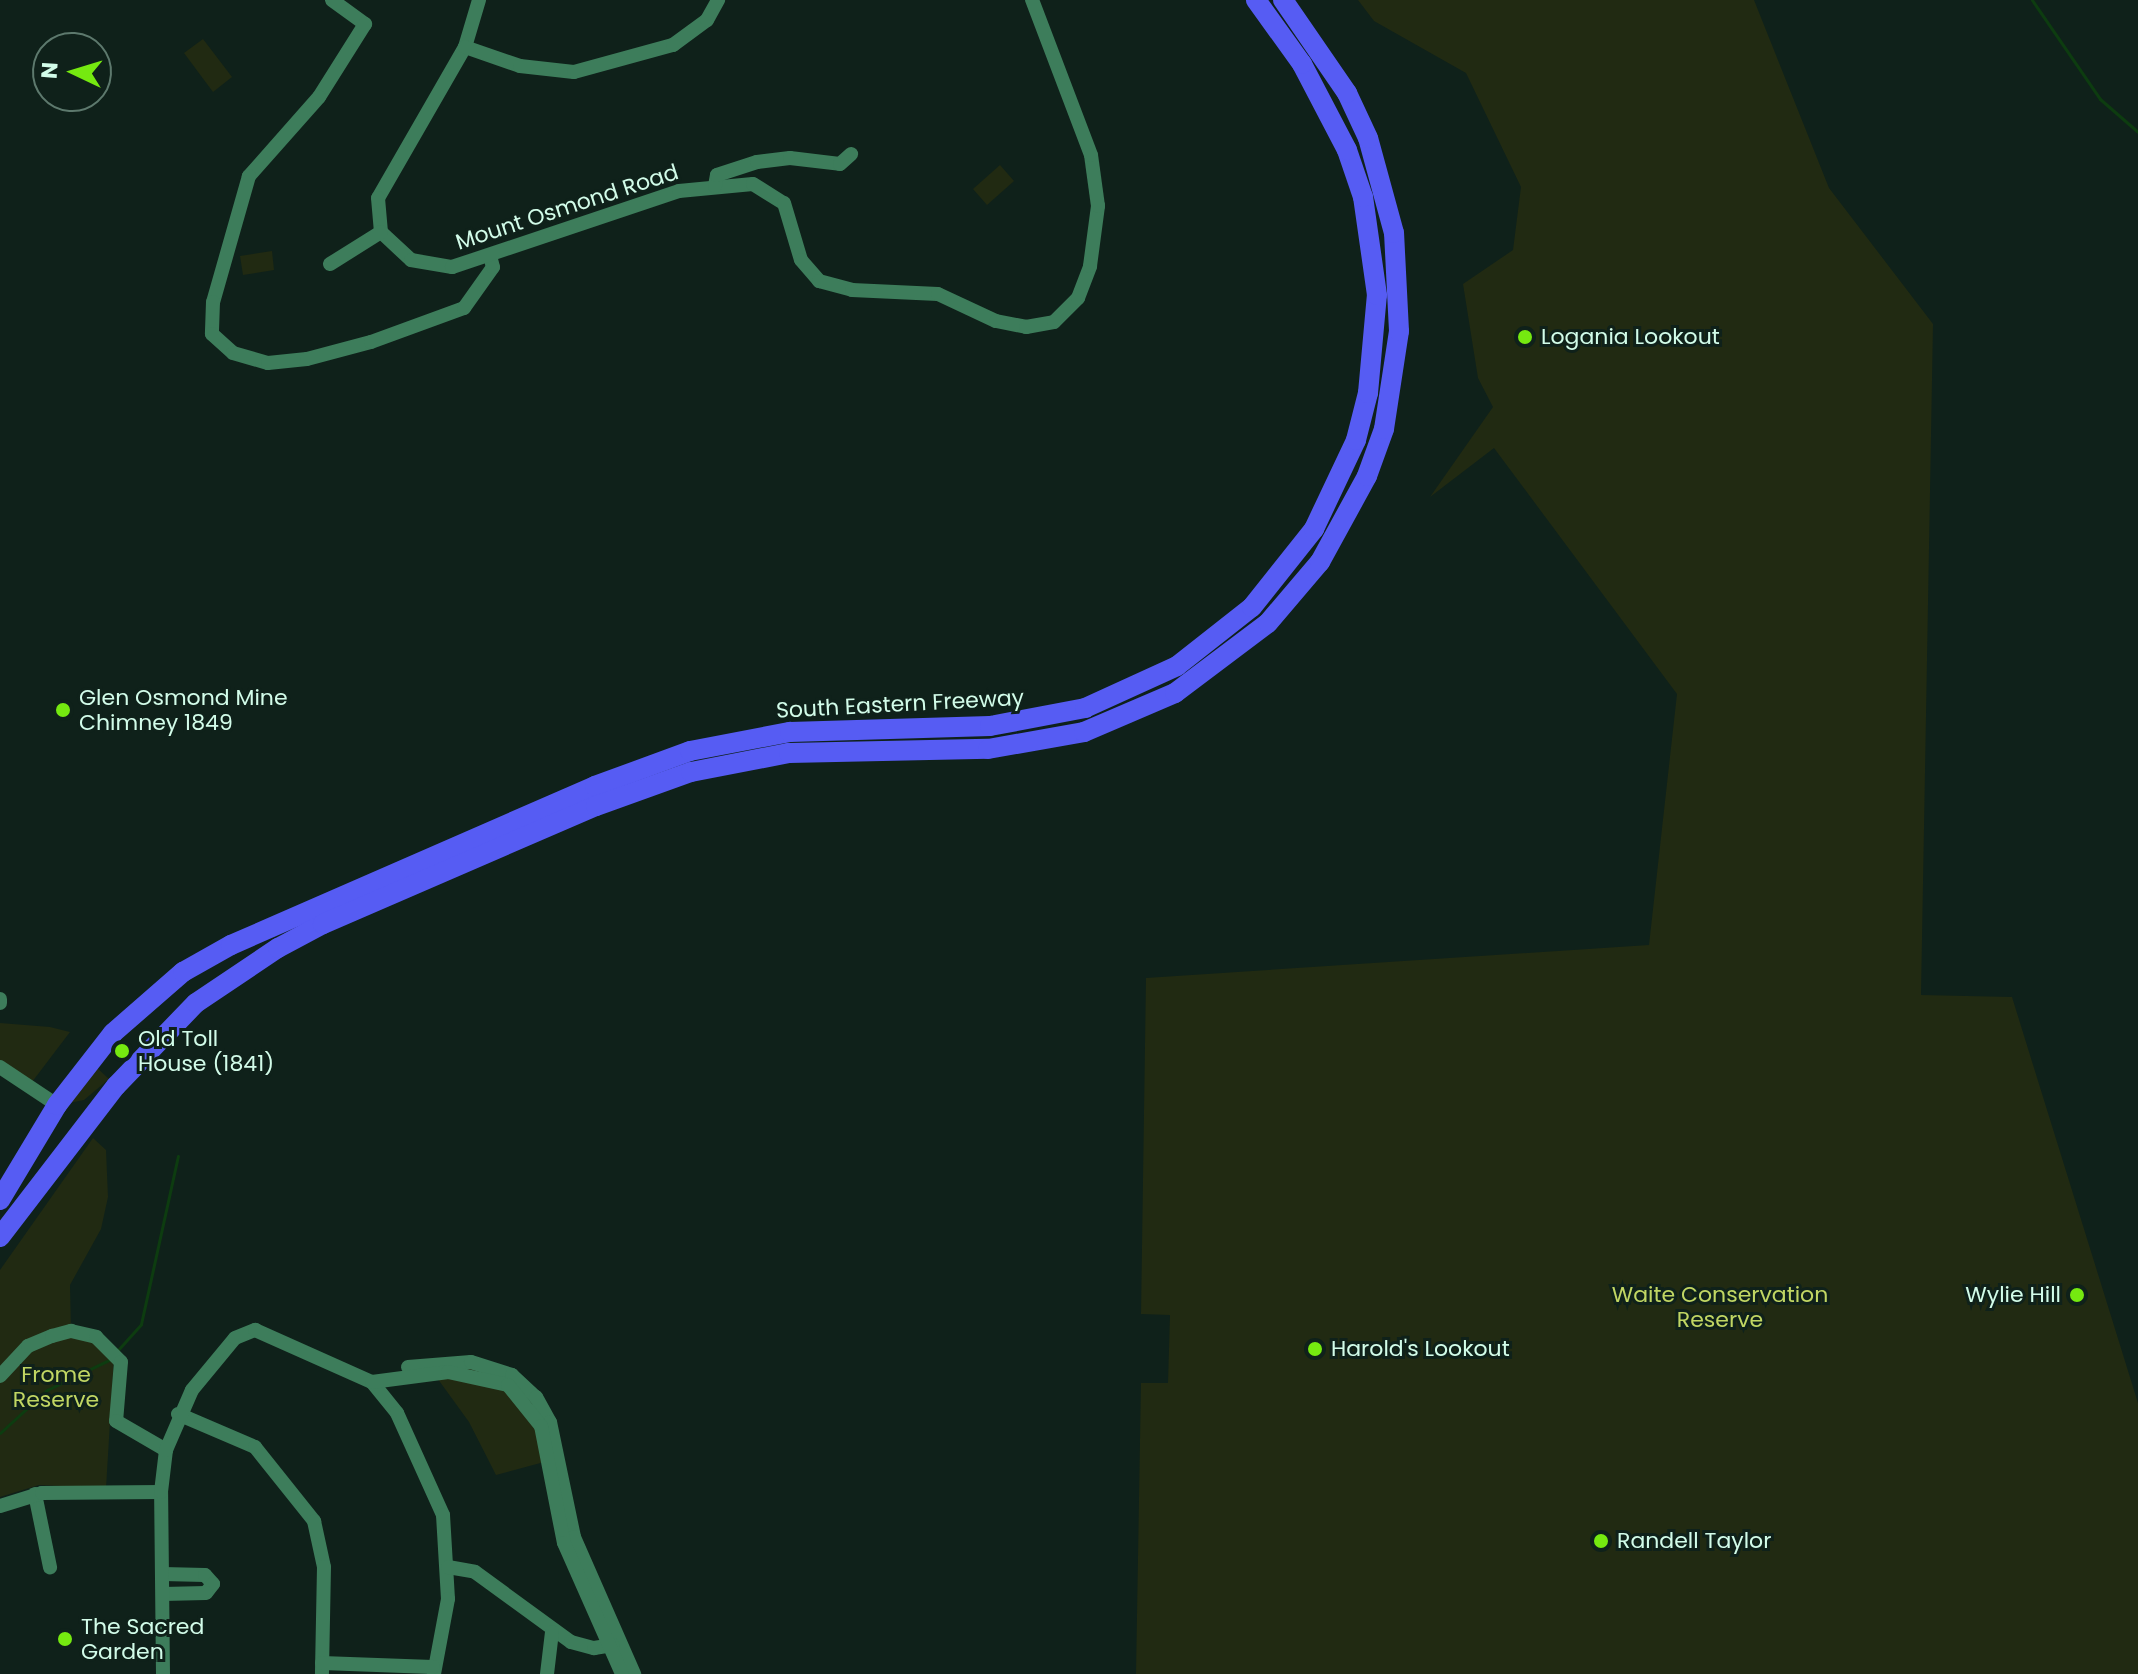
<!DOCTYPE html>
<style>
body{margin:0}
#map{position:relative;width:2138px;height:1674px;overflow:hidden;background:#0f211a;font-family:Poppins,sans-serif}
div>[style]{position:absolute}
.green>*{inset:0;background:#212a12}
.stream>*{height:3px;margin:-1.5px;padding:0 1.5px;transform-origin:1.5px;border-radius:1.5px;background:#0d3c10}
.minor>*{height:14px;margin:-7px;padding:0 7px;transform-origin:7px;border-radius:7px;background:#3d7d5b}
.highway>*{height:20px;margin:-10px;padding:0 10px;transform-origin:10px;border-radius:10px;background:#565cf3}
.dots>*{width:22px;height:22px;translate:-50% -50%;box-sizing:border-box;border:4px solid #0f211a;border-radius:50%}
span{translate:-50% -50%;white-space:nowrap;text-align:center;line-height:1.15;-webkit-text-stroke:6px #0f211a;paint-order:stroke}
.street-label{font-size:22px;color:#d2fce9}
.poi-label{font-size:22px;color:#d2fce9}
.left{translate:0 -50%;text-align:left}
.right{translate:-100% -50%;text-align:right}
.park-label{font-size:22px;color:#c1d663}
.north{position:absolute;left:32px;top:32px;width:80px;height:80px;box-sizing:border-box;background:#0f211a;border:2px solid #5d796d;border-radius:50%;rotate:274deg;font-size:22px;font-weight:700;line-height:32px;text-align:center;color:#d2fce9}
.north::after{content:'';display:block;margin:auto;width:28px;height:36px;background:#75e910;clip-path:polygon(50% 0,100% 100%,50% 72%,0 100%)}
</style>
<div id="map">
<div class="green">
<i style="clip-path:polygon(1358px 0,1754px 0,1829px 188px,1933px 324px,1921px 995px,2012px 997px,2138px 1403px,2138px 1674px,1136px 1674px,1141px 1383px,1168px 1383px,1170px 1315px,1141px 1314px,1146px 978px,1649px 945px,1677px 694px,1494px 448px,1430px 497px,1493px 407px,1478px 378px,1463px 284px,1513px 250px,1521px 187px,1466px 73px,1374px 21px)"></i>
<i style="clip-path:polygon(203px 39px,232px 77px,213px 92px,184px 53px)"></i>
<i style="clip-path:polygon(1000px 165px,1014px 181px,987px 205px,973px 189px)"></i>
<i style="clip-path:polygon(272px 251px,274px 270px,243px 275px,240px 256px)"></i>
<i style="clip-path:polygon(0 1023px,50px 1027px,70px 1032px,29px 1086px,0 1067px)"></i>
<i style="clip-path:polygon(96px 1067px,109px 1079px,84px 1100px,69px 1103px)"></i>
<i style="clip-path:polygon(93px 1138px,106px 1150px,108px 1197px,101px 1229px,70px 1285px,71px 1331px,96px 1337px,114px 1356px,106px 1488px,39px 1485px,0 1497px,0 1270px)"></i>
<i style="clip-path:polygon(471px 1362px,526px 1385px,559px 1458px,496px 1475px,469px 1422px,427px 1364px)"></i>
</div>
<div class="stream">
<i style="left:2032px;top:0;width:120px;rotate:55.5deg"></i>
<i style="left:2100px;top:99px;width:50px;rotate:41deg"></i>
<i style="left:117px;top:1351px;width:36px;rotate:-48deg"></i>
<i style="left:141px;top:1324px;width:172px;rotate:-77.6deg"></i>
<i style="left:0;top:1433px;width:64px;rotate:-42.5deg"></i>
<i style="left:47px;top:1390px;width:69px;rotate:-25.8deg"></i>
</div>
<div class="minor">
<i style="left:332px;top:0;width:41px;rotate:36deg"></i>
<i style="left:365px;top:24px;width:86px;rotate:122.2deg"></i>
<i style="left:319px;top:97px;width:106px;rotate:131.5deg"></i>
<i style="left:249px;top:176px;width:131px;rotate:105.9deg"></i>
<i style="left:213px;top:302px;width:32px;rotate:92deg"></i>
<i style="left:212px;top:334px;width:28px;rotate:42deg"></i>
<i style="left:233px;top:353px;width:36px;rotate:16deg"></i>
<i style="left:268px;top:363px;width:39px;rotate:-6deg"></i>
<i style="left:307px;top:359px;width:66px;rotate:-14.9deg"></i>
<i style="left:371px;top:342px;width:99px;rotate:-20.1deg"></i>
<i style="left:464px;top:308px;width:50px;rotate:-54.7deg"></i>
<i style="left:493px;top:267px;width:11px;rotate:-105deg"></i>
<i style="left:479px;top:0;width:49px;rotate:106.6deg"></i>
<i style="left:465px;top:47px;width:174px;rotate:119.9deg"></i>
<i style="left:378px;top:198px;width:34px;rotate:85deg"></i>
<i style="left:381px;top:232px;width:41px;rotate:43deg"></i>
<i style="left:411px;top:260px;width:42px;rotate:9.7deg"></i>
<i style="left:452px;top:267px;width:239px;rotate:-18.5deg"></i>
<i style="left:679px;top:191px;width:74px;rotate:-5.4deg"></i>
<i style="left:753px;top:184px;width:36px;rotate:32deg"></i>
<i style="left:784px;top:203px;width:59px;rotate:73.4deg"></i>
<i style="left:801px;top:260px;width:28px;rotate:49deg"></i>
<i style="left:819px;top:281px;width:34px;rotate:15deg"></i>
<i style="left:852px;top:290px;width:86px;rotate:2.7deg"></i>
<i style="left:938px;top:294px;width:64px;rotate:25deg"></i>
<i style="left:996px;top:321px;width:31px;rotate:11deg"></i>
<i style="left:1026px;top:327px;width:28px;rotate:-10deg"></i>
<i style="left:1054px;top:322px;width:34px;rotate:-45deg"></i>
<i style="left:1078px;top:298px;width:34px;rotate:-69deg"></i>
<i style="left:1090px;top:266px;width:61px;rotate:-82.4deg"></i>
<i style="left:1098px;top:206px;width:51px;rotate:-97.8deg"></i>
<i style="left:1091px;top:155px;width:166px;rotate:-110.8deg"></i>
<i style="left:465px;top:47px;width:58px;rotate:19.1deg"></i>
<i style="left:520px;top:66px;width:54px;rotate:6.3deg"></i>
<i style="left:574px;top:72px;width:103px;rotate:-15.3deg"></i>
<i style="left:673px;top:45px;width:42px;rotate:-36.3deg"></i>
<i style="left:707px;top:20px;width:23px;rotate:-61deg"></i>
<i style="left:715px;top:186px;width:11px;rotate:-80deg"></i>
<i style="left:717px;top:175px;width:42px;rotate:-18deg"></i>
<i style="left:757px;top:162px;width:33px;rotate:-7deg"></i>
<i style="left:790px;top:158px;width:50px;rotate:6.8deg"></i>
<i style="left:840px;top:164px;width:15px;rotate:-42deg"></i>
<i style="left:330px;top:264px;width:60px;rotate:-32.1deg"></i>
<i style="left:0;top:999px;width:4px;rotate:90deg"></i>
<i style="left:0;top:1067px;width:69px;rotate:33.7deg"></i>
<i style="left:408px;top:1367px;width:63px;rotate:-4.5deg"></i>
<i style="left:471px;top:1362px;width:43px;rotate:17.6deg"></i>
<i style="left:512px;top:1375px;width:33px;rotate:43deg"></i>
<i style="left:536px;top:1397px;width:29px;rotate:61deg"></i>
<i style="left:550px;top:1422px;width:117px;rotate:78.2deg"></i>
<i style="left:574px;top:1537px;width:150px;rotate:66.3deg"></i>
<i style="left:0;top:1376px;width:41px;rotate:-47deg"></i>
<i style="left:28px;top:1346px;width:26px;rotate:-23deg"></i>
<i style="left:52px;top:1336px;width:20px;rotate:-15deg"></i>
<i style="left:71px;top:1331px;width:26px;rotate:13deg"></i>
<i style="left:96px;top:1337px;width:35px;rotate:45deg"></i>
<i style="left:121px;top:1362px;width:59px;rotate:94.8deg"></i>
<i style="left:116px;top:1421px;width:58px;rotate:30.1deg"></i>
<i style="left:372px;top:1382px;width:40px;rotate:51deg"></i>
<i style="left:397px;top:1413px;width:112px;rotate:65.7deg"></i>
<i style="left:443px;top:1515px;width:84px;rotate:86.6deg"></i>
<i style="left:448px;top:1599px;width:76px;rotate:100.6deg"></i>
<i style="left:178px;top:1414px;width:84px;rotate:23.2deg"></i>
<i style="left:255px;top:1447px;width:95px;rotate:51.4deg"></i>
<i style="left:314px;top:1521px;width:47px;rotate:77.7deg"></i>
<i style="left:324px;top:1567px;width:107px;rotate:91.1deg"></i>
<i style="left:35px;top:1494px;width:75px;rotate:78.4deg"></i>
<i style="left:0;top:1506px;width:44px;rotate:-17.2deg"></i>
<i style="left:42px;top:1493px;width:119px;rotate:-0.5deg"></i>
<i style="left:448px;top:1567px;width:27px;rotate:10deg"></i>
<i style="left:475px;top:1572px;width:119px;rotate:36.1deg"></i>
<i style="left:571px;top:1642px;width:24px;rotate:15deg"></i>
<i style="left:594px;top:1648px;width:19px;rotate:-9deg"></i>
<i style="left:163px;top:1574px;width:42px;rotate:1.4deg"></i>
<i style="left:205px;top:1575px;width:12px;rotate:48deg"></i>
<i style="left:213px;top:1584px;width:11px;rotate:128deg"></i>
<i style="left:206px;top:1593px;width:43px;rotate:178.7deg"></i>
<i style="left:322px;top:1663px;width:111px;rotate:2.1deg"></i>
<i style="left:163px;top:1674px;width:182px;rotate:-90.6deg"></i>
<i style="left:161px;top:1492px;width:42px;rotate:-83.2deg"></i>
<i style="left:166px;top:1450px;width:65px;rotate:-66.6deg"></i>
<i style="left:192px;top:1390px;width:67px;rotate:-50.4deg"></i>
<i style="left:235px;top:1338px;width:22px;rotate:-22deg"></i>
<i style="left:255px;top:1330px;width:128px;rotate:24deg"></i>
<i style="left:372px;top:1382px;width:77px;rotate:-7.5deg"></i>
<i style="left:448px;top:1372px;width:61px;rotate:12.2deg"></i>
<i style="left:508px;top:1385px;width:53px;rotate:51.2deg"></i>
<i style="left:541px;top:1426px;width:119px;rotate:78.9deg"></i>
<i style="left:564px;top:1543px;width:143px;rotate:66.1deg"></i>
<i style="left:547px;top:1674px;width:42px;rotate:-83.2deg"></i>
</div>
<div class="highway">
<i style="left:0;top:1200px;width:111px;rotate:-59deg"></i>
<i style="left:57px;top:1105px;width:91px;rotate:-52.1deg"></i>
<i style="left:113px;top:1033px;width:93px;rotate:-41.1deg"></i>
<i style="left:183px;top:972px;width:55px;rotate:-29.4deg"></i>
<i style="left:231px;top:945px;width:397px;rotate:-23.6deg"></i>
<i style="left:595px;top:786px;width:101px;rotate:-20.2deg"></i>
<i style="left:690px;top:751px;width:102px;rotate:-10.8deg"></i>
<i style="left:790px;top:732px;width:200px;rotate:-1.7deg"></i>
<i style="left:990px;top:726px;width:97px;rotate:-10.7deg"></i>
<i style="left:1085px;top:708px;width:101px;rotate:-24.5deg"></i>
<i style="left:1177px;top:666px;width:95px;rotate:-38.2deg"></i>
<i style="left:1252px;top:607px;width:100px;rotate:-51.5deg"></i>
<i style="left:1314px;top:529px;width:98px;rotate:-64.7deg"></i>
<i style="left:1356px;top:440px;width:49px;rotate:-75.7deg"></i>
<i style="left:1368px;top:393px;width:98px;rotate:-84.8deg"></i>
<i style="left:1377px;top:295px;width:99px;rotate:-98.1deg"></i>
<i style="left:1363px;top:197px;width:50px;rotate:-108.8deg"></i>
<i style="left:1347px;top:150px;width:97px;rotate:-117.6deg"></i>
<i style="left:1302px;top:64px;width:79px;rotate:-125.7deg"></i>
<i style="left:0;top:1237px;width:190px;rotate:-52.5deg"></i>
<i style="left:116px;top:1086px;width:115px;rotate:-46.1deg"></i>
<i style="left:196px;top:1003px;width:99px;rotate:-33.9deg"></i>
<i style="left:278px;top:948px;width:51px;rotate:-28.1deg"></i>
<i style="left:323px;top:924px;width:297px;rotate:-23.4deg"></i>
<i style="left:596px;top:806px;width:101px;rotate:-19.7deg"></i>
<i style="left:691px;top:772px;width:100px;rotate:-11deg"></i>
<i style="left:789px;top:753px;width:199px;rotate:-1.2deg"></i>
<i style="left:988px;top:749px;width:97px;rotate:-10deg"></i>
<i style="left:1084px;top:732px;width:99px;rotate:-23.2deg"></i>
<i style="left:1175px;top:693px;width:116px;rotate:-37deg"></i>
<i style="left:1268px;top:623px;width:80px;rotate:-49.6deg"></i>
<i style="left:1320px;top:562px;width:98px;rotate:-61.3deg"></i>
<i style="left:1367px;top:476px;width:50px;rotate:-70.1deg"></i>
<i style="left:1384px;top:429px;width:99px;rotate:-81.3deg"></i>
<i style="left:1399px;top:331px;width:98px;rotate:-92.9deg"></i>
<i style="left:1394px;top:233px;width:98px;rotate:-105.3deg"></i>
<i style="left:1368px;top:138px;width:50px;rotate:-115deg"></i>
<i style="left:1347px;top:93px;width:113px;rotate:-124.5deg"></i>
</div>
<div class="dots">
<i style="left:1525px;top:337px;background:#75e910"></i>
<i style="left:63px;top:710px;background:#75e910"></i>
<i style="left:122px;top:1051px;background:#75e910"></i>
<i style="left:2077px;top:1295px;background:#75e910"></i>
<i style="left:1315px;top:1349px;background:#75e910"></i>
<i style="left:1601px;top:1541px;background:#75e910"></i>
<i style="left:65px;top:1639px;background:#75e910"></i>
</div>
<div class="street-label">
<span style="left:567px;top:207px;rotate:-18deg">Mount Osmond Road</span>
<span style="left:900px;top:704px;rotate:-3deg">South Eastern Freeway</span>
</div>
<div class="poi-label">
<span class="left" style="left:1541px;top:337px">Logania Lookout</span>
<span class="left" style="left:79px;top:710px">Glen Osmond Mine<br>Chimney 1849</span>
<span class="left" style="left:138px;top:1051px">Old Toll<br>House (1841)</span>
<span class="right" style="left:2061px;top:1295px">Wylie Hill</span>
<span class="left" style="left:1331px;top:1349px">Harold's Lookout</span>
<span class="left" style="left:1617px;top:1541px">Randell Taylor</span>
<span class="left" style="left:81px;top:1639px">The Sacred<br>Garden</span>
</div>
<div class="park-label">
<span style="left:1720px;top:1307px">Waite Conservation<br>Reserve</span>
<span style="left:56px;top:1387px">Frome<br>Reserve</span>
</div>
<div class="north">N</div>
</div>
